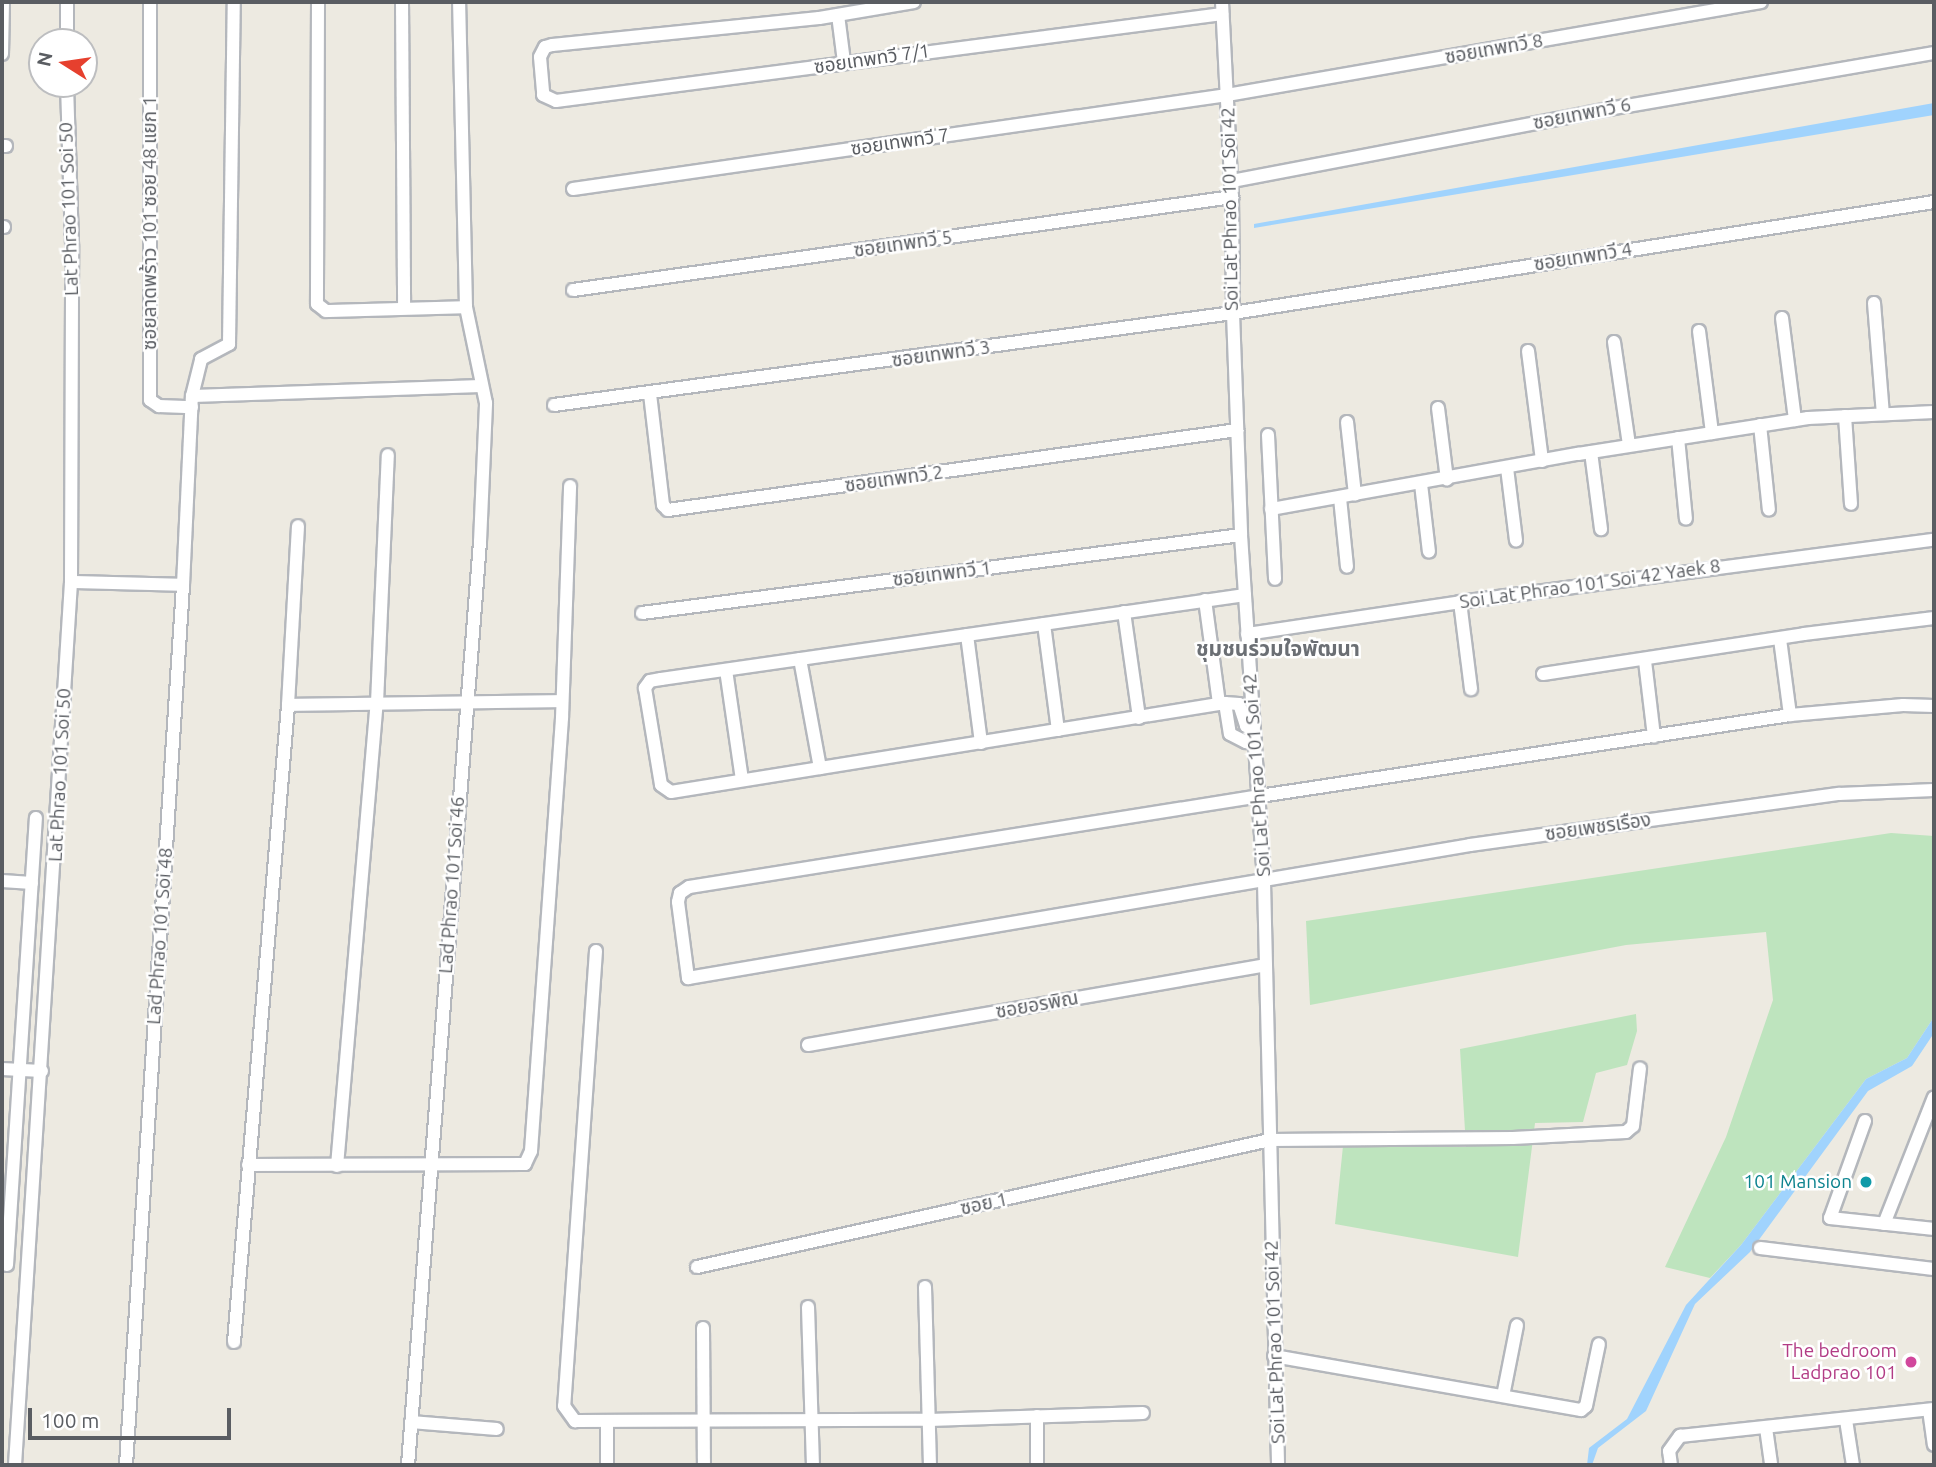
<!DOCTYPE html>
<meta charset="utf-8">
<style>
body{margin:0}
#map{position:relative;width:1936px;height:1467px;overflow:hidden;background:#edeae1;font-family:Ubuntu,"Noto Sans Thai",sans-serif}
div>[style]{position:absolute}
.green>*{inset:0;background:#bee4be}
.water>*{inset:0;background:#a0d3fd}
.roads{filter:drop-shadow(2px 0 #b4b7bc) drop-shadow(-2px 0 #b4b7bc) drop-shadow(0 2px #b4b7bc) drop-shadow(0 -2px #b4b7bc)}
.minor>*{height:12px;margin:-6px;padding:0 6px;transform-origin:6px;border-radius:6px;background:#fff}
.dots>*{width:19px;height:19px;translate:-50% -50%;box-sizing:border-box;border:4px solid #fff;border-radius:50%}
span{translate:-50% -50%;white-space:nowrap;text-align:center;line-height:1.15;-webkit-text-stroke:5px #fff;paint-order:stroke}
.street-label{font-size:19px;color:#5a5d62}
.culture-label{font-size:19px;color:#0d838f}
.right{translate:-100% -50%;text-align:right}
.hotel-label{font-size:19px;color:#b23c85}
.neighbourhood-label{font-size:21px;color:#6b6f74;font-weight:700}
.frame{position:absolute;inset:0;border:4px solid #5a5d62;pointer-events:none}
.north{position:absolute;left:28px;top:28px;width:70px;height:70px;box-sizing:border-box;background:#fff;border:2px solid #bdbec0;border-radius:50%;rotate:282deg;font-size:19px;font-weight:700;line-height:28px;text-align:center;color:#5a5d62}
.north::after{content:'';display:block;margin:auto;width:24px;height:32px;background:#e6402e;clip-path:polygon(50% 0,100% 100%,50% 72%,0 100%)}
.scale{position:absolute;left:28px;top:1408px;width:203px;height:32px;box-sizing:border-box;border:4px solid #5a5d62;border-top:0;padding-left:9px;font-size:21px;line-height:24px;white-space:nowrap;color:#5a5d62;-webkit-text-stroke:5px #fff;paint-order:stroke}
</style>
<div id="map">
<div class="green">
<i style="clip-path:polygon(1891px 833px,1934px 836px,1934px 1017px,1907px 1058px,1866px 1079px,1741px 1245px,1710px 1278px,1665px 1267px,1726px 1137px,1773px 1000px,1766px 932px,1626px 945px,1310px 1005px,1306px 921px)"></i>
<i style="clip-path:polygon(1636px 1014px,1637px 1031px,1627px 1065px,1596px 1073px,1583px 1122px,1535px 1123px,1518px 1257px,1335px 1224px,1343px 1146px,1466px 1147px,1460px 1049px)"></i>
</div>
<div class="water">
<i style="clip-path:polygon(1934px 103px,1934px 115px,1254px 228px,1254px 224px)"></i>
<i style="clip-path:polygon(1934px 1017px,1934px 1033px,1912px 1066px,1868px 1091px,1750px 1252px,1695px 1304px,1646px 1411px,1598px 1448px,1592px 1465px,1587px 1465px,1589px 1448px,1627px 1419px,1686px 1305px,1741px 1245px,1866px 1079px,1907px 1058px)"></i>
</div>
<div class="roads">
<div class="minor">
<i style="left:150px;top:2px;width:398px;rotate:90deg"></i>
<i style="left:150px;top:400px;width:11px;rotate:34deg"></i>
<i style="left:159px;top:406px;width:33px;rotate:2deg"></i>
<i style="left:318px;top:2px;width:302px;rotate:90.2deg"></i>
<i style="left:317px;top:304px;width:11px;rotate:38deg"></i>
<i style="left:326px;top:311px;width:140px;rotate:-1.6deg"></i>
<i style="left:402px;top:2px;width:306px;rotate:89.6deg"></i>
<i style="left:914px;top:2px;width:96px;rotate:170.4deg"></i>
<i style="left:819px;top:18px;width:268px;rotate:174.2deg"></i>
<i style="left:552px;top:45px;width:7px;rotate:164deg"></i>
<i style="left:545px;top:47px;width:11px;rotate:117deg"></i>
<i style="left:540px;top:57px;width:38px;rotate:85deg"></i>
<i style="left:543px;top:95px;width:14px;rotate:25deg"></i>
<i style="left:556px;top:101px;width:672px;rotate:-7.44deg"></i>
<i style="left:1222px;top:2px;width:195px;rotate:87.1deg"></i>
<i style="left:1232px;top:197px;width:116px;rotate:89.5deg"></i>
<i style="left:1233px;top:313px;width:222px;rotate:87.9deg"></i>
<i style="left:1241px;top:535px;width:348px;rotate:86.2deg"></i>
<i style="left:1264px;top:882px;width:583px;rotate:88.62deg"></i>
<i style="left:838px;top:15px;width:47px;rotate:82.7deg"></i>
<i style="left:67px;top:42px;width:40px;rotate:-90deg"></i>
<i style="left:2px;top:54px;width:52px;rotate:-88.9deg"></i>
<i style="left:2px;top:146px;width:4px"></i>
<i style="left:1232px;top:181px;width:402px;rotate:-10.8deg"></i>
<i style="left:1627px;top:106px;width:312px;rotate:-9.8deg"></i>
<i style="left:573px;top:189px;width:661px;rotate:-8.18deg"></i>
<i style="left:1227px;top:95px;width:542px;rotate:-9.88deg"></i>
<i style="left:2px;top:227px;width:2px"></i>
<i style="left:573px;top:290px;width:666px;rotate:-8.03deg"></i>
<i style="left:1874px;top:303px;width:111px;rotate:85.4deg"></i>
<i style="left:1782px;top:318px;width:103px;rotate:82.7deg"></i>
<i style="left:1699px;top:331px;width:103px;rotate:82.7deg"></i>
<i style="left:1614px;top:342px;width:104px;rotate:81.7deg"></i>
<i style="left:1528px;top:351px;width:111px;rotate:82.7deg"></i>
<i style="left:650px;top:394px;width:112px;rotate:83.3deg"></i>
<i style="left:663px;top:505px;width:7px;rotate:45deg"></i>
<i style="left:668px;top:510px;width:575px;rotate:-8deg"></i>
<i style="left:192px;top:396px;width:38px;rotate:-76deg"></i>
<i style="left:201px;top:359px;width:32px;rotate:-28deg"></i>
<i style="left:229px;top:344px;width:342px;rotate:-89.2deg"></i>
<i style="left:554px;top:405px;width:685px;rotate:-7.72deg"></i>
<i style="left:1233px;top:313px;width:710px;rotate:-9deg"></i>
<i style="left:1438px;top:408px;width:72px;rotate:82.8deg"></i>
<i style="left:1845px;top:416px;width:88px;rotate:86.1deg"></i>
<i style="left:1347px;top:422px;width:73px;rotate:83.7deg"></i>
<i style="left:1760px;top:425px;width:85px;rotate:84deg"></i>
<i style="left:1268px;top:435px;width:144px;rotate:87.2deg"></i>
<i style="left:1678px;top:438px;width:81px;rotate:84.4deg"></i>
<i style="left:1591px;top:452px;width:78px;rotate:82.6deg"></i>
<i style="left:1507px;top:468px;width:73px;rotate:82.9deg"></i>
<i style="left:1421px;top:484px;width:68px;rotate:83.3deg"></i>
<i style="left:1340px;top:498px;width:69px;rotate:84.2deg"></i>
<i style="left:1271px;top:509px;width:312px;rotate:-10.2deg"></i>
<i style="left:1578px;top:454px;width:233px;rotate:-8.9deg"></i>
<i style="left:1808px;top:418px;width:126px;rotate:-2.7deg"></i>
<i style="left:71px;top:582px;width:112px;rotate:1.5deg"></i>
<i style="left:1245px;top:595px;width:590px;rotate:171.81deg"></i>
<i style="left:661px;top:679px;width:11px;rotate:170deg"></i>
<i style="left:650px;top:681px;width:9px;rotate:126deg"></i>
<i style="left:645px;top:688px;width:98px;rotate:80.6deg"></i>
<i style="left:661px;top:785px;width:12px;rotate:35deg"></i>
<i style="left:671px;top:792px;width:561px;rotate:-9.13deg"></i>
<i style="left:1225px;top:703px;width:14px;rotate:4deg"></i>
<i style="left:1239px;top:704px;width:23px;rotate:72deg"></i>
<i style="left:1246px;top:726px;width:8px"></i>
<i style="left:1205px;top:600px;width:105px;rotate:82.3deg"></i>
<i style="left:1460px;top:602px;width:88px;rotate:82.8deg"></i>
<i style="left:1124px;top:612px;width:107px;rotate:81.9deg"></i>
<i style="left:642px;top:613px;width:604px;rotate:-7.42deg"></i>
<i style="left:1044px;top:624px;width:107px;rotate:82.5deg"></i>
<i style="left:1247px;top:634px;width:215px;rotate:-8.5deg"></i>
<i style="left:1460px;top:602px;width:478px;rotate:-7.5deg"></i>
<i style="left:967px;top:635px;width:109px;rotate:82.6deg"></i>
<i style="left:1780px;top:639px;width:77px;rotate:82.5deg"></i>
<i style="left:800px;top:659px;width:111px;rotate:79.6deg"></i>
<i style="left:1645px;top:661px;width:76px;rotate:83.2deg"></i>
<i style="left:726px;top:670px;width:111px;rotate:81.7deg"></i>
<i style="left:1543px;top:674px;width:264px;rotate:-8.7deg"></i>
<i style="left:1804px;top:634px;width:131px;rotate:-7deg"></i>
<i style="left:1225px;top:703px;width:31px;rotate:81deg"></i>
<i style="left:1230px;top:734px;width:18px;rotate:27deg"></i>
<i style="left:1246px;top:742px;width:9px;rotate:-18deg"></i>
<i style="left:288px;top:705px;width:274px;rotate:-0.8deg"></i>
<i style="left:1934px;top:706px;width:31px;rotate:-178deg"></i>
<i style="left:1903px;top:705px;width:113px;rotate:174.9deg"></i>
<i style="left:1790px;top:715px;width:536px;rotate:171.31deg"></i>
<i style="left:1260px;top:796px;width:578px;rotate:170.94deg"></i>
<i style="left:689px;top:887px;width:11px;rotate:146deg"></i>
<i style="left:680px;top:893px;width:9px;rotate:103deg"></i>
<i style="left:678px;top:902px;width:77px;rotate:82.5deg"></i>
<i style="left:688px;top:978px;width:793px;rotate:-9.65deg"></i>
<i style="left:1470px;top:845px;width:373px;rotate:-7.9deg"></i>
<i style="left:1839px;top:794px;width:95px;rotate:-2.4deg"></i>
<i style="left:2px;top:881px;width:30px;rotate:4deg"></i>
<i style="left:596px;top:951px;width:456px;rotate:94deg"></i>
<i style="left:564px;top:1406px;width:19px;rotate:54deg"></i>
<i style="left:575px;top:1421px;width:354px;rotate:-0.2deg"></i>
<i style="left:929px;top:1420px;width:214px;rotate:-1.9deg"></i>
<i style="left:808px;top:1045px;width:464px;rotate:-9.9deg"></i>
<i style="left:2px;top:1069px;width:40px;rotate:2.9deg"></i>
<i style="left:1865px;top:1121px;width:103px;rotate:109.8deg"></i>
<i style="left:1830px;top:1218px;width:105px;rotate:6deg"></i>
<i style="left:248px;top:1165px;width:277px;rotate:-0.2deg"></i>
<i style="left:525px;top:1164px;width:14px;rotate:-65deg"></i>
<i style="left:531px;top:1151px;width:434px;rotate:-85.9deg"></i>
<i style="left:562px;top:718px;width:232px;rotate:-88deg"></i>
<i style="left:337px;top:1166px;width:465px;rotate:-85.1deg"></i>
<i style="left:377px;top:703px;width:248px;rotate:-87.5deg"></i>
<i style="left:1884px;top:1224px;width:136px;rotate:-68.5deg"></i>
<i style="left:1760px;top:1248px;width:175px;rotate:6.9deg"></i>
<i style="left:7px;top:1265px;width:448px;rotate:-86.3deg"></i>
<i style="left:697px;top:1267px;width:587px;rotate:-12.5deg"></i>
<i style="left:1270px;top:1140px;width:243px;rotate:-0.5deg"></i>
<i style="left:1513px;top:1138px;width:113px;rotate:-3deg"></i>
<i style="left:1626px;top:1132px;width:9px;rotate:-41deg"></i>
<i style="left:1633px;top:1126px;width:58px;rotate:-83.1deg"></i>
<i style="left:925px;top:1287px;width:178px;rotate:88.4deg"></i>
<i style="left:808px;top:1307px;width:158px;rotate:88.2deg"></i>
<i style="left:703px;top:1328px;width:137px;rotate:89.6deg"></i>
<i style="left:234px;top:1342px;width:639px;rotate:-85.15deg"></i>
<i style="left:288px;top:705px;width:179px;rotate:-86.8deg"></i>
<i style="left:1274px;top:1356px;width:312px;rotate:10deg"></i>
<i style="left:1581px;top:1410px;width:6px;rotate:-39deg"></i>
<i style="left:1586px;top:1406px;width:63px;rotate:-78.2deg"></i>
<i style="left:1503px;top:1396px;width:72px;rotate:-78.8deg"></i>
<i style="left:1929px;top:1410px;width:35px;rotate:82deg"></i>
<i style="left:1037px;top:1416px;width:49px;rotate:90deg"></i>
<i style="left:1846px;top:1420px;width:46px;rotate:81.2deg"></i>
<i style="left:411px;top:1422px;width:86px;rotate:4.7deg"></i>
<i style="left:607px;top:1422px;width:43px;rotate:90deg"></i>
<i style="left:1766px;top:1428px;width:37px;rotate:82deg"></i>
<i style="left:15px;top:1465px;width:885px;rotate:-86.37deg"></i>
<i style="left:71px;top:582px;width:338px;rotate:-89.8deg"></i>
<i style="left:72px;top:244px;width:160px;rotate:-91.8deg"></i>
<i style="left:126px;top:1465px;width:882px;rotate:-86.29deg"></i>
<i style="left:183px;top:585px;width:189px;rotate:-87.3deg"></i>
<i style="left:192px;top:396px;width:290px;rotate:-2deg"></i>
<i style="left:408px;top:1465px;width:926px;rotate:-85.54deg"></i>
<i style="left:480px;top:542px;width:139px;rotate:-87.5deg"></i>
<i style="left:486px;top:403px;width:98px;rotate:-101.8deg"></i>
<i style="left:466px;top:307px;width:305px;rotate:-91.3deg"></i>
<i style="left:1671px;top:1465px;width:14px;rotate:-98deg"></i>
<i style="left:1669px;top:1451px;width:19px;rotate:-54deg"></i>
<i style="left:1680px;top:1436px;width:255px;rotate:-6.1deg"></i>
</div>
</div>
<div class="dots">
<i style="left:1866px;top:1182px;background:#0f9aa8"></i>
<i style="left:1911px;top:1362px;background:#d1479c"></i>
</div>
<div class="street-label">
<span style="left:1494px;top:49px;rotate:-10deg">ซอยเทพทวี 8</span>
<span style="left:872px;top:59px;rotate:-8deg">ซอยเทพทวี 7/1</span>
<span style="left:1582px;top:114px;rotate:-11deg">ซอยเทพทวี 6</span>
<span style="left:900px;top:142px;rotate:-8deg">ซอยเทพทวี 7</span>
<span style="left:69px;top:209px;rotate:-92deg">Lat Phrao 101 Soi 50</span>
<span style="left:1230px;top:209px;rotate:-91deg">Soi Lat Phrao 101 Soi 42</span>
<span style="left:150px;top:223px;rotate:-90deg">ซอยลาดพร้าว 101 ซอย 48 แยก 1</span>
<span style="left:903px;top:244px;rotate:-8deg">ซอยเทพทวี 5</span>
<span style="left:1583px;top:257px;rotate:-9deg">ซอยเทพทวี 4</span>
<span style="left:941px;top:354px;rotate:-8deg">ซอยเทพทวี 3</span>
<span style="left:894px;top:479px;rotate:-8deg">ซอยเทพทวี 2</span>
<span style="left:942px;top:574px;rotate:-7deg">ซอยเทพทวี 1</span>
<span style="left:1590px;top:584px;rotate:-8deg">Soi Lat Phrao 101 Soi 42 Yaek 8</span>
<span style="left:60px;top:775px;rotate:-87deg">Lat Phrao 101 Soi 50</span>
<span style="left:1257px;top:775px;rotate:-94deg">Soi Lat Phrao 101 Soi 42</span>
<span style="left:1598px;top:827px;rotate:-8deg">ซอยเพชรเรือง</span>
<span style="left:452px;top:885px;rotate:-86deg">Lad Phrao 101 Soi 46</span>
<span style="left:160px;top:936px;rotate:-86deg">Lad Phrao 101 Soi 48</span>
<span style="left:1037px;top:1005px;rotate:-10deg">ซอยอรพิณ</span>
<span style="left:984px;top:1204px;rotate:-12deg">ซอย 1</span>
<span style="left:1275px;top:1342px;rotate:-92deg">Soi Lat Phrao 101 Soi 42</span>
</div>
<div class="culture-label">
<span class="right" style="left:1852px;top:1182px">101 Mansion</span>
</div>
<div class="hotel-label">
<span class="right" style="left:1897px;top:1362px">The bedroom<br>Ladprao 101</span>
</div>
<div class="neighbourhood-label">
<span style="left:1278px;top:648px">ชุมชนร่วมใจพัฒนา</span>
</div>
<div class="frame"></div>
<div class="north">N</div>
<div class="scale">100 m</div>
</div>
